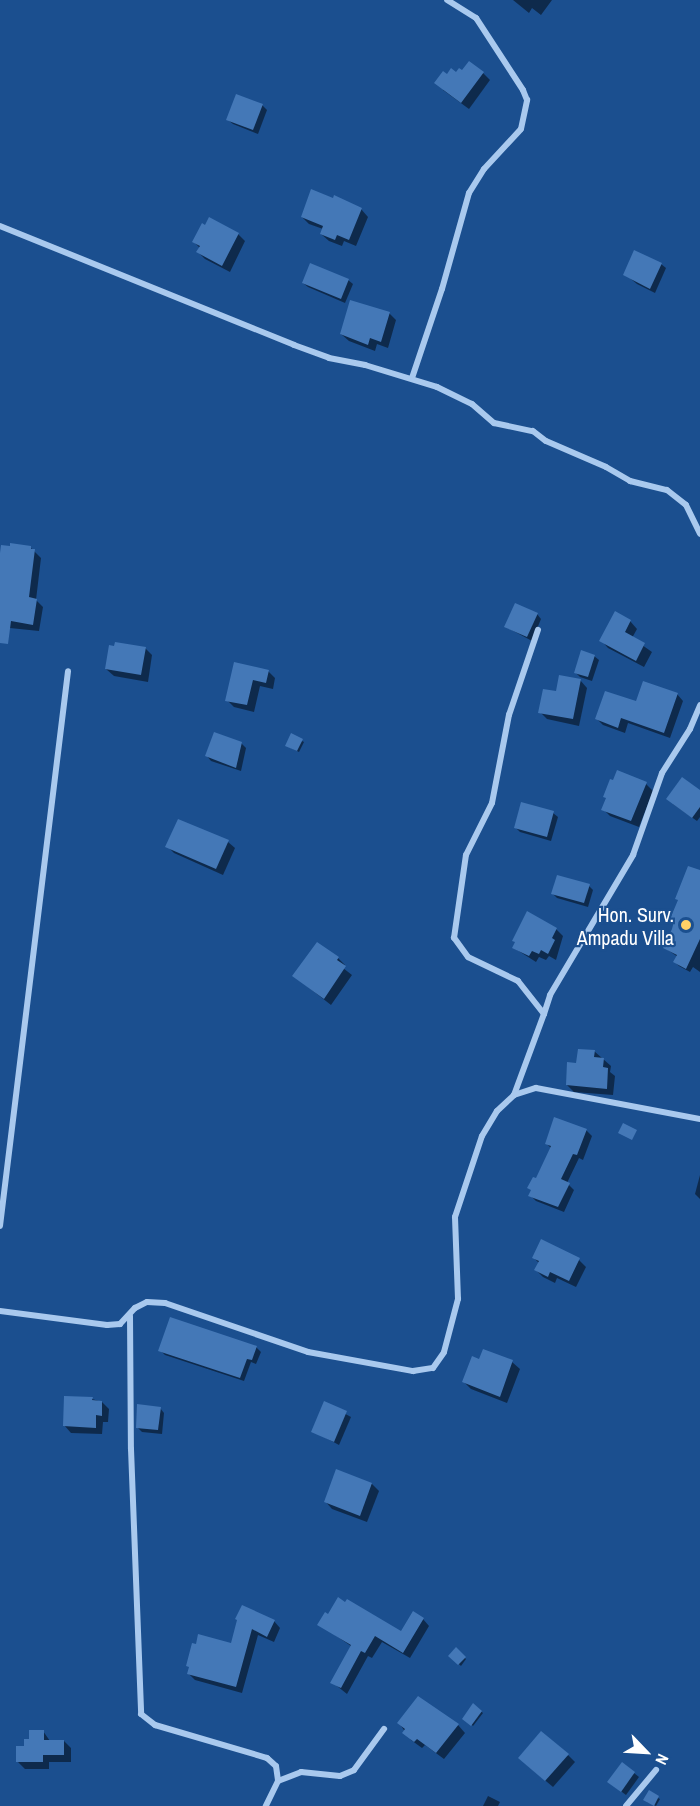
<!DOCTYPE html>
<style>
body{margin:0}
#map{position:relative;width:700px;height:1806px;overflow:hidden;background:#1b4f8f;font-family:"Archivo Narrow",sans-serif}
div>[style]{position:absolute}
.shadow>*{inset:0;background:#0007}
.building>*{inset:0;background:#4478b7}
.minor>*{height:6px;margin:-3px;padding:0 3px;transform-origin:3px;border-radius:3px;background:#a9c9ee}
.dots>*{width:16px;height:16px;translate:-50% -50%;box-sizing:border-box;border:3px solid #1b4f8f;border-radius:50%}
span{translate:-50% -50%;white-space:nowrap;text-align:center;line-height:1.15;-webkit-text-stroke:4.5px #1b4f8f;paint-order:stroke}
.poi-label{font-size:20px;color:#fff}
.right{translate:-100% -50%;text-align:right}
.north{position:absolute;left:616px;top:1722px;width:60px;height:60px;-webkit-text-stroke:4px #1b4f8f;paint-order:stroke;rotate:115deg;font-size:16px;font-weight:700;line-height:24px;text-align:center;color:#fff}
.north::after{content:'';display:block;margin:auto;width:21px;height:27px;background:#fff;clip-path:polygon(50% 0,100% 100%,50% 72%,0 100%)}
</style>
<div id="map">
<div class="shadow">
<i style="clip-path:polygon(513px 0,552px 0,541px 15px,532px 8px,529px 13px)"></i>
<i style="clip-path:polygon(483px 73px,490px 80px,469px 109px,443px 90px,456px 74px)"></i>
<i style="clip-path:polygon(262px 105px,267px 110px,258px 134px,233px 124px,228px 120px)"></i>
<i style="clip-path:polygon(361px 209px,368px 217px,356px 246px,344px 241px,342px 246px,329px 241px,321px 234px,323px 229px,309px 224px,302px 217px)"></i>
<i style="clip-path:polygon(206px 227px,238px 234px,245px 241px,230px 272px,205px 259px,198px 252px,200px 248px,194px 242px)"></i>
<i style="clip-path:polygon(661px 264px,666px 268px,655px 293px,637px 284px,625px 274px)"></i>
<i style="clip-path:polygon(348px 280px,353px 284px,345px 303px,308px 287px,303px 283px)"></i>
<i style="clip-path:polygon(389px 313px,396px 320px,388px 348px,377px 344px,375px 351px,349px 341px,341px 334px)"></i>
<i style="clip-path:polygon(30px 547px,41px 558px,36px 600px,43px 607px,39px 631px,0 627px,0 565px)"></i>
<i style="clip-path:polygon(537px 614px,541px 619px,532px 641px,506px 627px)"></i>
<i style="clip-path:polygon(630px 621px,637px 629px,632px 638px,652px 652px,644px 667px,608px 648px,601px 640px)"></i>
<i style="clip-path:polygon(145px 648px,152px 655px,148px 682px,114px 676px,106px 669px)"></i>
<i style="clip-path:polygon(594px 656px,599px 660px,592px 681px,580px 677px,576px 673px)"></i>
<i style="clip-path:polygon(235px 663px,268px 671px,275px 678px,273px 689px,260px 686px,254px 712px,234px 707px,227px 700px)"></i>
<i style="clip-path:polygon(580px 680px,587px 688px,579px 726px,547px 719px,540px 712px,557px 693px)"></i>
<i style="clip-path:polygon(677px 694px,683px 701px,670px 738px,628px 723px,625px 733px,603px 725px,597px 719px,637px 703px)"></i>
<i style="clip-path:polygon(302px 741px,304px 742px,299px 752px,289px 747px)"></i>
<i style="clip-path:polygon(241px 743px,246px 748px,241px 771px,211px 761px,207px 756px)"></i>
<i style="clip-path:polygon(646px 784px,653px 791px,639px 827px,610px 816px,603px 809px)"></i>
<i style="clip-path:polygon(700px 792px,700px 817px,697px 821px,673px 804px)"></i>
<i style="clip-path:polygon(553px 813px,558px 817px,551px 841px,520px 832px,516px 828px)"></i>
<i style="clip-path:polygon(228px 842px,235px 848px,223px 875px,174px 853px,167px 846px)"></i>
<i style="clip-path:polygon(700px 872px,700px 972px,693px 967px,690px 972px,679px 966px,675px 962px,678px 957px,665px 948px)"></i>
<i style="clip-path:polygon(589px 886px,593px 890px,588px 907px,557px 898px,553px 894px)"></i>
<i style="clip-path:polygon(556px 929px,563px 936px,556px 960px,549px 956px,546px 960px,539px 957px,536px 962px,514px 948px)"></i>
<i style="clip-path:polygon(338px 958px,345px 965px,343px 968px,352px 975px,331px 1005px,294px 976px)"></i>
<i style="clip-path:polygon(594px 1051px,611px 1066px,610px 1072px,615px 1076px,613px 1095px,574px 1092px,567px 1085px,578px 1064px)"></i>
<i style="clip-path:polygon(586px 1130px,592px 1136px,583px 1160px,579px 1158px,567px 1183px,574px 1190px,564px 1212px,536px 1201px,530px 1195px,552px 1149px,547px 1144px)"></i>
<i style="clip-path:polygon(700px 1175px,700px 1199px,695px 1194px)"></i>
<i style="clip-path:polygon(534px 1258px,579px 1260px,586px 1267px,576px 1287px,557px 1278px,555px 1283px,543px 1277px,536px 1270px,539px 1263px)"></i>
<i style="clip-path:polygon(256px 1347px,261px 1352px,256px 1364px,251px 1362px,244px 1381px,165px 1355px,160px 1350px)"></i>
<i style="clip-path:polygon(483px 1351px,512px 1362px,520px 1369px,507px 1403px,471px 1389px,464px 1382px,480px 1361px)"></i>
<i style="clip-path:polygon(92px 1399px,102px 1402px,109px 1409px,108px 1422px,103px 1422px,102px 1434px,71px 1433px,64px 1425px)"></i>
<i style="clip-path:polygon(325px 1403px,351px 1417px,339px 1445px,313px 1431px)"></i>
<i style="clip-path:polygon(160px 1408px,164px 1413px,162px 1434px,142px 1432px,138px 1428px)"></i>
<i style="clip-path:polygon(337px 1471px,372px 1484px,379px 1491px,367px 1522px,332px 1509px,325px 1501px)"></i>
<i style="clip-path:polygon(423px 1619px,429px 1626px,410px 1658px,382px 1642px,372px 1658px,368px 1656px,347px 1694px,332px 1682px,351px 1646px,319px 1624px,402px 1633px)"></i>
<i style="clip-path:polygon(239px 1620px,274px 1621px,280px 1628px,274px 1642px,258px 1635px,242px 1693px,195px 1680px,189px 1674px,232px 1645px)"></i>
<i style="clip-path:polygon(456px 1650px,466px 1659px,461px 1666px,450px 1656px)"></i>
<i style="clip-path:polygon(474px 1706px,483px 1713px,473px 1726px,464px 1718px)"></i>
<i style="clip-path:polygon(399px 1723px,458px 1725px,465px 1733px,444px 1759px,425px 1745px,422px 1748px,411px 1740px)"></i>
<i style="clip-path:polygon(43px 1731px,50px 1741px,64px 1741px,71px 1748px,71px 1762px,49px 1762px,49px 1769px,25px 1769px,18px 1762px,25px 1748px)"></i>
<i style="clip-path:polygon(568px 1755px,575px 1762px,553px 1787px,527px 1765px)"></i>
<i style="clip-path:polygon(634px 1773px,639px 1777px,626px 1795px,614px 1786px)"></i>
<i style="clip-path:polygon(488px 1796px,500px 1802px,498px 1806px,483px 1806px)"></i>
<i style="clip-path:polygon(658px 1798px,660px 1799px,656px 1806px,647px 1802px)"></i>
</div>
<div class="building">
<i style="clip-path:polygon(469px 61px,484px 72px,461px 103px,434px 83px,443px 71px,447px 74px,451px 68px,456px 72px,459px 68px,462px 70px)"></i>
<i style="clip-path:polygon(236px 94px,263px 104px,253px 130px,226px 120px)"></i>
<i style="clip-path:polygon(311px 189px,333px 198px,334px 195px,362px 208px,349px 240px,337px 235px,335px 240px,320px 234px,323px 226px,301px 217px)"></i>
<i style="clip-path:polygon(209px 217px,239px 233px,222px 266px,196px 252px,200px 246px,192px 242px,202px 223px,205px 225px)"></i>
<i style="clip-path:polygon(634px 250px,662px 263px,650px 289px,623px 275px)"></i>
<i style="clip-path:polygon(310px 263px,349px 279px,341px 299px,302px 283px)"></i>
<i style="clip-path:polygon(350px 300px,390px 312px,381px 342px,370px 338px,368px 345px,340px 334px)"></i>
<i style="clip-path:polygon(10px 543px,31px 546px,31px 549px,35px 549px,29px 597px,37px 599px,33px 625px,11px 621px,8px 644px,0 643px,0 553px,1px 545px,10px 546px)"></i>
<i style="clip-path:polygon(515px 603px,538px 613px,527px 637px,504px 627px)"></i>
<i style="clip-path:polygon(615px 611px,631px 620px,625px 632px,645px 643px,636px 661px,599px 641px)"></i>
<i style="clip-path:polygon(115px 642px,146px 647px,141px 675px,105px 669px,109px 645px,114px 646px)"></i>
<i style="clip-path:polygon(581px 650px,595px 655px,588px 677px,574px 673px)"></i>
<i style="clip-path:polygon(234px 662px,269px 670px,266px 683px,253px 680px,247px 705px,225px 701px)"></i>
<i style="clip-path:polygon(559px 675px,581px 679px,573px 719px,538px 713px,543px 689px,556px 691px)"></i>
<i style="clip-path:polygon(643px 681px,678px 693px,664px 733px,621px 718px,618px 728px,595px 719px,605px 691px,636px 701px)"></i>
<i style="clip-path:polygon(214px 732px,242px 742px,236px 768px,205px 756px)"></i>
<i style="clip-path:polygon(291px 733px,303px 739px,297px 751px,285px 746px)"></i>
<i style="clip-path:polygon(617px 770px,647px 782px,631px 821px,601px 810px,606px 798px,603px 797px,610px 779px,613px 780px)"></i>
<i style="clip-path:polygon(682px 777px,700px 790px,700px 807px,692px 818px,666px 799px)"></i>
<i style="clip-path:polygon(521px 802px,554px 811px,547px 837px,514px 828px)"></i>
<i style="clip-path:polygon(178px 819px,229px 840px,216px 869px,165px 847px)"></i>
<i style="clip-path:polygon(688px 866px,700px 870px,700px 939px,686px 969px,673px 962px,677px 955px,663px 948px,672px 929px,674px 921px,670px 919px,678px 900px,675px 899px)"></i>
<i style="clip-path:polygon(557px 875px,590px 884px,584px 903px,551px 894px)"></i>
<i style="clip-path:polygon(527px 911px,557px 928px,552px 938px,555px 940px,548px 954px,541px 950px,539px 954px,532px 951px,529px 956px,512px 948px,515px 942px,512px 941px)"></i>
<i style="clip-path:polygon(317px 942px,339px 957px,337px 960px,346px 966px,324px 999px,292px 976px)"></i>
<i style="clip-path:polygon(578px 1049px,595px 1050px,594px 1057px,604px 1058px,603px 1067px,608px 1068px,607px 1089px,566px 1085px,567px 1062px,576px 1063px)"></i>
<i style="clip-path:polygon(554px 1117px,587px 1129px,577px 1155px,573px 1154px,561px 1179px,570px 1183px,558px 1207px,528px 1196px,531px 1190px,527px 1188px,533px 1177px,536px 1178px,551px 1146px,545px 1144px)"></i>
<i style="clip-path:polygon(623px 1123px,637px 1130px,632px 1140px,618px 1133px)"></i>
<i style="clip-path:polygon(541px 1239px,580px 1258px,569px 1281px,550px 1272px,548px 1277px,534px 1270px,539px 1261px,532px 1258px)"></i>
<i style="clip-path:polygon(170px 1317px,257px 1346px,252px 1360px,247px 1359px,240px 1378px,158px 1351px)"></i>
<i style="clip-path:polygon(483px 1349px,513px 1360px,500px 1397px,462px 1382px,472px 1356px,479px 1359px)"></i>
<i style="clip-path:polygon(64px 1396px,93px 1397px,92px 1400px,102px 1401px,102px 1416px,96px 1415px,96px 1428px,63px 1426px)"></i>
<i style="clip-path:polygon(324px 1401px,347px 1411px,334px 1442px,311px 1432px)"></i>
<i style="clip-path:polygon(137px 1404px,161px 1407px,158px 1430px,136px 1428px)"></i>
<i style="clip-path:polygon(336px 1469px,372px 1483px,360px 1516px,324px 1502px)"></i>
<i style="clip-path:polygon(338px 1597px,345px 1602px,347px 1599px,401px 1631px,413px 1611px,424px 1618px,403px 1653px,375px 1636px,365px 1653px,361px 1651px,341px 1688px,330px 1683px,351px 1645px,317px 1625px,325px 1612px,328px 1614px)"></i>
<i style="clip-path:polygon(242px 1605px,275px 1620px,267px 1637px,252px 1629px,236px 1687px,187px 1674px,189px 1667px,186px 1666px,192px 1643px,196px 1644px,198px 1634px,231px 1643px,237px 1620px,235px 1619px)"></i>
<i style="clip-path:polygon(456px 1647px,466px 1657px,458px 1665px,448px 1656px)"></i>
<i style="clip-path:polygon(418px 1696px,459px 1724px,436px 1753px,417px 1739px,414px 1742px,402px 1733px,405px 1729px,397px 1723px)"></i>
<i style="clip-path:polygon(473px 1703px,482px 1711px,471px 1726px,462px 1719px)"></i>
<i style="clip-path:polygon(29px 1730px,44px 1730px,44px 1740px,64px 1740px,64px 1755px,43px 1755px,43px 1762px,16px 1762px,16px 1746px,24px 1746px,24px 1739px,29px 1739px)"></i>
<i style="clip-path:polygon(541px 1731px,569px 1754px,545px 1781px,518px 1758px)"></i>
<i style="clip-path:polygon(622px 1762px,635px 1772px,621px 1792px,607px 1782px)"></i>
<i style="clip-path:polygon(649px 1790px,659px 1796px,654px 1806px,643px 1800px)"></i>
</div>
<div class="minor">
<i style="left:0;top:226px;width:317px;rotate:22deg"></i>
<i style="left:294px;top:345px;width:37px;rotate:20deg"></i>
<i style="left:329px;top:358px;width:37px;rotate:11deg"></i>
<i style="left:365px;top:365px;width:75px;rotate:17deg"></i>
<i style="left:437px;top:387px;width:39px;rotate:26deg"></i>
<i style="left:472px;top:404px;width:29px;rotate:41deg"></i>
<i style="left:494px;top:423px;width:40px;rotate:12deg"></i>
<i style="left:533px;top:431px;width:16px;rotate:38deg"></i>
<i style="left:546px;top:441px;width:65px;rotate:23.4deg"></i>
<i style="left:606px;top:467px;width:28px;rotate:30deg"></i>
<i style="left:630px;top:481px;width:38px;rotate:14deg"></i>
<i style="left:667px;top:490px;width:24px;rotate:38deg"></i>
<i style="left:686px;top:505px;width:32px;rotate:64deg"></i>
<i style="left:412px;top:378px;width:94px;rotate:-71.4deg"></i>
<i style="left:442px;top:289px;width:100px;rotate:-74.3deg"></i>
<i style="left:469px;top:193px;width:28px;rotate:-58deg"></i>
<i style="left:484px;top:169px;width:54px;rotate:-47.2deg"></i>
<i style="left:521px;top:129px;width:30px;rotate:-78deg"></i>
<i style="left:527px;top:100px;width:11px;rotate:-112deg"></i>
<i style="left:523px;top:90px;width:86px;rotate:-123.1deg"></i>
<i style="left:476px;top:18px;width:34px;rotate:-148deg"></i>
<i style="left:544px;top:1014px;width:20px;rotate:-72deg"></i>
<i style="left:550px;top:995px;width:163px;rotate:-59.3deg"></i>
<i style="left:633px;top:855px;width:87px;rotate:-70.5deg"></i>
<i style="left:662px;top:773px;width:52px;rotate:-57.5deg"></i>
<i style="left:690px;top:729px;width:26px;rotate:-67deg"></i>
<i style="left:514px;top:1095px;width:86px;rotate:-69.7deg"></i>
<i style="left:544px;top:1014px;width:42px;rotate:-128.2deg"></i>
<i style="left:518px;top:981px;width:55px;rotate:-154.4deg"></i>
<i style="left:468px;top:957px;width:24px;rotate:-126deg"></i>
<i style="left:454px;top:938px;width:84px;rotate:-81.8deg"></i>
<i style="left:466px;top:855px;width:58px;rotate:-63.4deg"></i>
<i style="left:492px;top:803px;width:90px;rotate:-79.1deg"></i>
<i style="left:509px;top:715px;width:90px;rotate:-71.2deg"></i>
<i style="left:0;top:1226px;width:559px;rotate:-83.01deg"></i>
<i style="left:0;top:1311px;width:108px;rotate:7.5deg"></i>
<i style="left:107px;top:1325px;width:13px;rotate:-4deg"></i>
<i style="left:120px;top:1324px;width:22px;rotate:-47deg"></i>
<i style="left:135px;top:1308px;width:13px;rotate:-27deg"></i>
<i style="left:147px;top:1302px;width:18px;rotate:3deg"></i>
<i style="left:165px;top:1303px;width:151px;rotate:18.9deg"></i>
<i style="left:308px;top:1352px;width:107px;rotate:10.3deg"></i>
<i style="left:413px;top:1371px;width:20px;rotate:-9deg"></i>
<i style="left:433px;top:1368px;width:19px;rotate:-55deg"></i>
<i style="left:444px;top:1352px;width:55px;rotate:-75.2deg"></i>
<i style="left:458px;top:1299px;width:82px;rotate:-92.1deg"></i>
<i style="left:455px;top:1217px;width:85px;rotate:-71.6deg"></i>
<i style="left:482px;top:1136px;width:29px;rotate:-59deg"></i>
<i style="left:497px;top:1111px;width:23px;rotate:-43deg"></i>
<i style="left:514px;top:1095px;width:23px;rotate:-18deg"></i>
<i style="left:536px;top:1088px;width:167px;rotate:10.7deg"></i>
<i style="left:130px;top:1316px;width:133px;rotate:89.6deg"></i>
<i style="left:131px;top:1449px;width:265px;rotate:87.8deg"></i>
<i style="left:141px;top:1714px;width:18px;rotate:38deg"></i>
<i style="left:155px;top:1725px;width:117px;rotate:16.4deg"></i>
<i style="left:267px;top:1758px;width:12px;rotate:42deg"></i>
<i style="left:276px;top:1766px;width:15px;rotate:82deg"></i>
<i style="left:278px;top:1781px;width:28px;rotate:116deg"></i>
<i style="left:278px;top:1781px;width:25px;rotate:-21deg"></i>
<i style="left:301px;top:1772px;width:39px;rotate:6deg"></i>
<i style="left:340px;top:1776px;width:15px;rotate:-23deg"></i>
<i style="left:354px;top:1770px;width:51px;rotate:-53.8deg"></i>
<i style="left:626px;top:1806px;width:47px;rotate:-50.2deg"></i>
</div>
<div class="dots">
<i style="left:686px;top:925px;background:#ffd166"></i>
</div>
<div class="poi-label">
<span class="right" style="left:674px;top:926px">Hon. Surv.<br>Ampadu Villa</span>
</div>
<div class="north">N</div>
</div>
